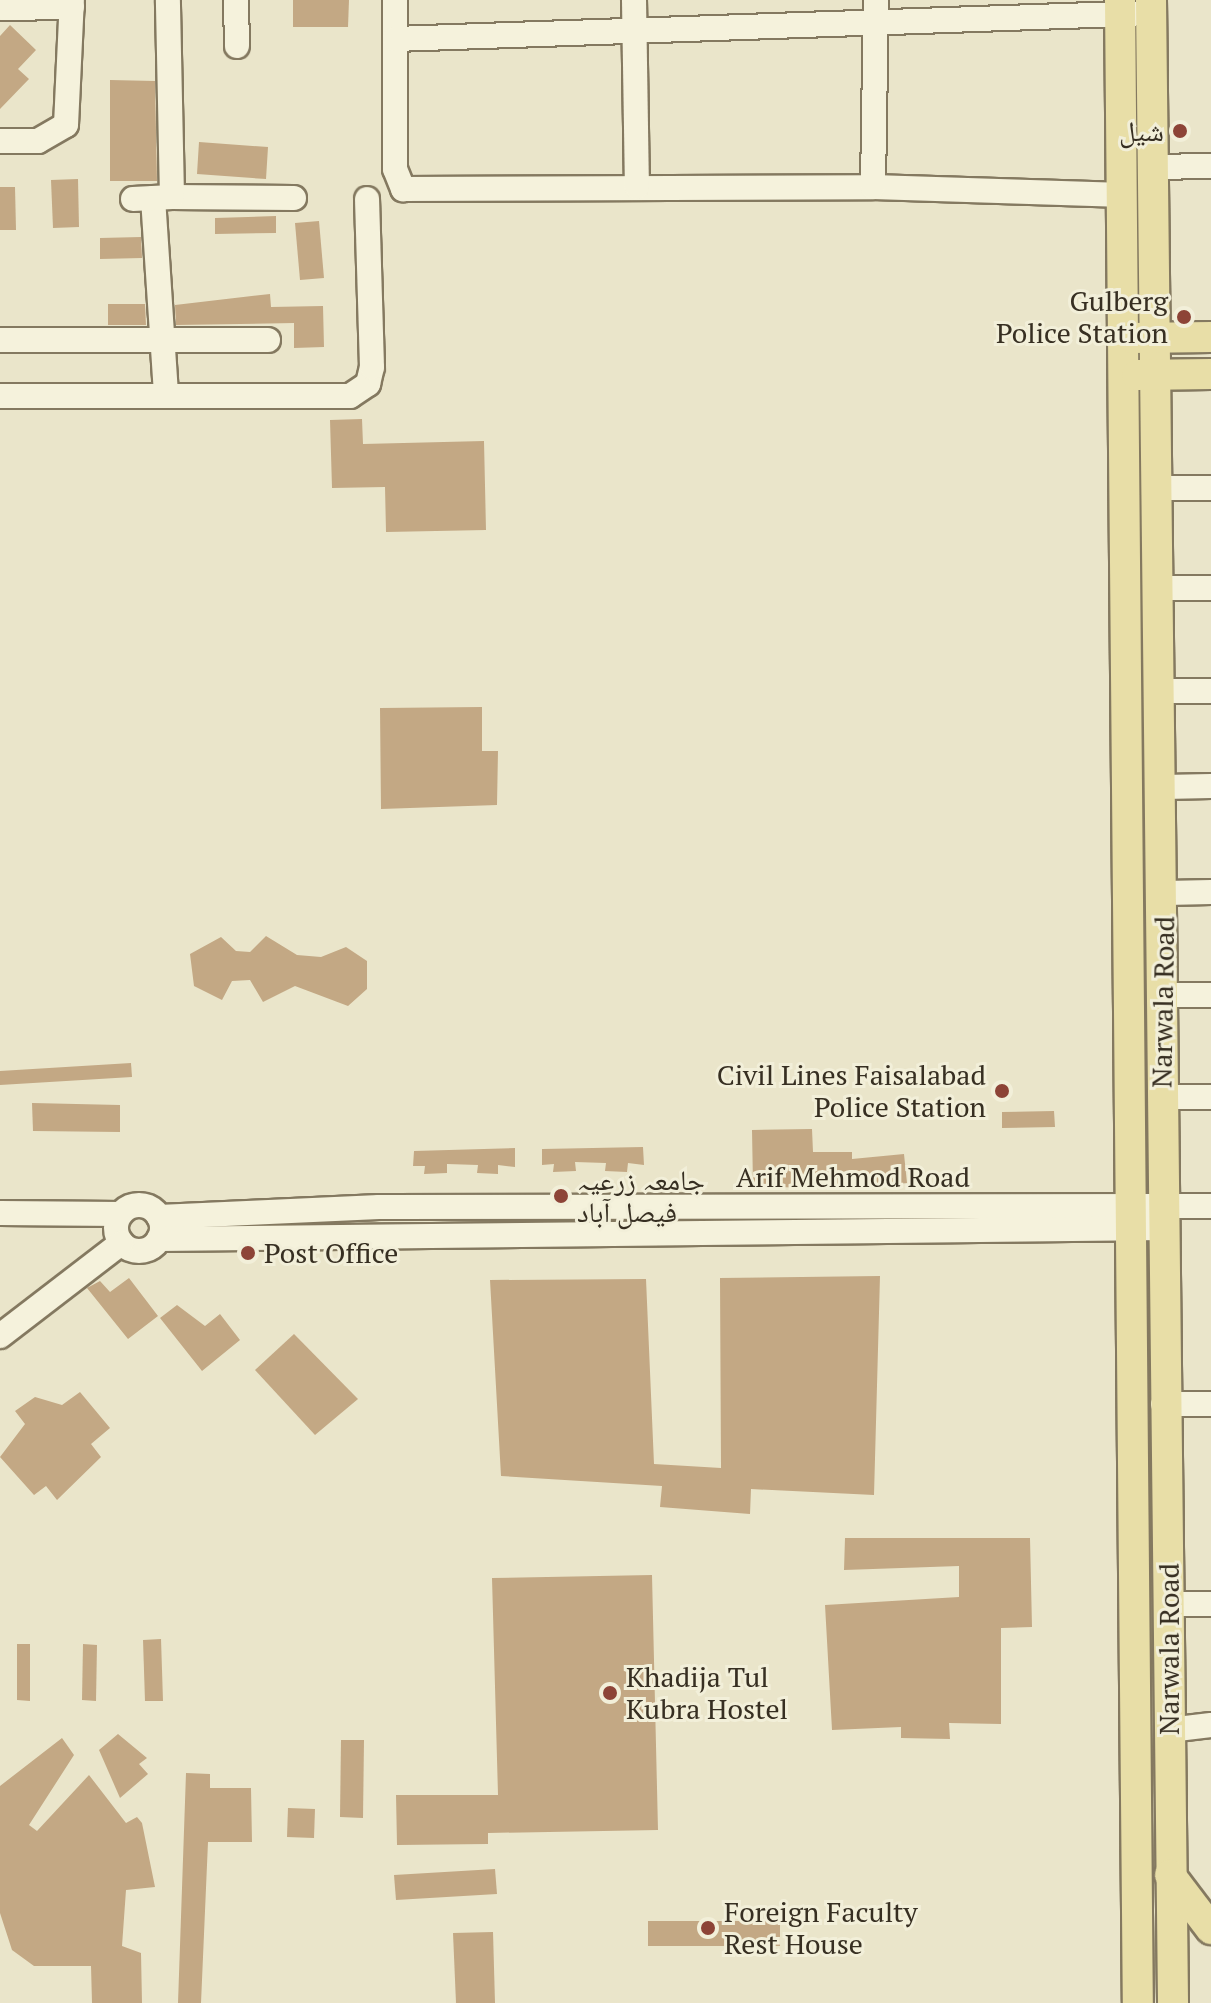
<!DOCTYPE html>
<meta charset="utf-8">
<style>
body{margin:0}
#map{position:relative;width:1211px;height:2003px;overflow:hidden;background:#eae5ca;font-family:"PT Serif","Noto Naskh Arabic",serif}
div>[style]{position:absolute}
.building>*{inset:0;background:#c3a884}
.roads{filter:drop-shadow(2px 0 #847960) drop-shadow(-2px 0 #847960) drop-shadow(0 2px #847960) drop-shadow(0 -2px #847960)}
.minor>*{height:24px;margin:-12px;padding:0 12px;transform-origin:12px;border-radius:12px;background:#f5f2dc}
.minor>.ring{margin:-12px;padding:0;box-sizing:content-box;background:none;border:24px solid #f5f2dc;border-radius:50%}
.major>*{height:30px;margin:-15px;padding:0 15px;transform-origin:15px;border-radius:15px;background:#e8dea7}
.dots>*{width:22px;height:22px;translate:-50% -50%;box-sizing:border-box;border:4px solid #f2efd9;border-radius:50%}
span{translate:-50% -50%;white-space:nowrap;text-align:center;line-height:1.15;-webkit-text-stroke:6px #f2efd9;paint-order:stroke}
.poi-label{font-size:28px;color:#372f22}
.right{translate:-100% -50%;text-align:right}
.left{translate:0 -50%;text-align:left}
.street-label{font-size:28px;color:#372f22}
</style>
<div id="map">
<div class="building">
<i style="clip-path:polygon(293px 0,349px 0,348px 27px,293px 27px)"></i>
<i style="clip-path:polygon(10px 25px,36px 50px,18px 69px,29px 79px,0 109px,0 36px)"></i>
<i style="clip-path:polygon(110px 80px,155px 81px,157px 181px,110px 181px)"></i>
<i style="clip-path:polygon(199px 142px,268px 147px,266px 179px,197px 174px)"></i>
<i style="clip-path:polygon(78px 179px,79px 227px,53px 228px,51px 180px)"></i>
<i style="clip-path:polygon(0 187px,15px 187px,16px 230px,0 230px)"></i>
<i style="clip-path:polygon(276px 216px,276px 233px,215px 234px,215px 218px)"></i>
<i style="clip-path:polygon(319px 221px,324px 278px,300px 280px,295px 223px)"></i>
<i style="clip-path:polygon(141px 237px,142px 258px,100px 259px,100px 238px)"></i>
<i style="clip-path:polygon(270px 294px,271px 307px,323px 306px,324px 347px,294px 348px,294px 323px,176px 325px,175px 305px)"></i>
<i style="clip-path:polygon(108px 304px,145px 304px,146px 325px,108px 325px)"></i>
<i style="clip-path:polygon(362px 419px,363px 444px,484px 441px,486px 530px,386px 532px,385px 487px,332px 488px,330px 420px)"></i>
<i style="clip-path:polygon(482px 707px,482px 751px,498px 751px,497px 805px,381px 809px,380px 708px)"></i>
<i style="clip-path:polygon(266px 936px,297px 955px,321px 957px,346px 947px,367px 961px,367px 989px,348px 1006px,295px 986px,263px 1002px,250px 980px,232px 981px,222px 1000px,194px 986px,190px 954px,221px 937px,236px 951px,250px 952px)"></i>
<i style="clip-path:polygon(131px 1063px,132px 1077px,0 1085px,0 1071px)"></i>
<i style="clip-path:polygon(32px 1103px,120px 1105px,120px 1132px,33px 1131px)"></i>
<i style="clip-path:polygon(1054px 1111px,1055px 1127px,1002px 1128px,1002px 1112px)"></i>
<i style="clip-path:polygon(812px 1129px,813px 1152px,852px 1152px,852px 1159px,904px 1154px,907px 1183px,852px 1190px,753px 1186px,752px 1130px)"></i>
<i style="clip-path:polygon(643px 1147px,644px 1165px,628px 1163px,627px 1172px,605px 1171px,606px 1163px,575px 1162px,576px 1171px,553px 1172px,554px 1164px,542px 1165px,542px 1149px)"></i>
<i style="clip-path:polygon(515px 1148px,515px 1167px,498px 1165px,498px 1174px,477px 1173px,478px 1165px,447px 1164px,447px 1173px,424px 1174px,425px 1166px,413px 1166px,414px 1151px)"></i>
<i style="clip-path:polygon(880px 1276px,874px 1495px,751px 1489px,750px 1514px,660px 1507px,662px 1486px,501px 1476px,490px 1280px,646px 1279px,654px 1464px,721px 1468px,720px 1278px)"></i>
<i style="clip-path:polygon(129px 1278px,158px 1316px,128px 1339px,87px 1288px,100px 1281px,110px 1292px)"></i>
<i style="clip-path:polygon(177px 1305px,205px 1326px,220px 1314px,240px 1340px,202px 1371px,160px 1318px)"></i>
<i style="clip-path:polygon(294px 1334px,358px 1399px,315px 1435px,255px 1370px)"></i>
<i style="clip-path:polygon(80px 1392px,110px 1428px,91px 1444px,101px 1457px,57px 1500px,46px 1486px,34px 1495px,0 1457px,25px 1424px,15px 1411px,35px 1397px,62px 1405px)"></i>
<i style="clip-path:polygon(845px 1538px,1030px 1538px,1032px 1627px,1001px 1628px,1001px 1724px,949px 1723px,950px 1739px,901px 1738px,901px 1727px,832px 1730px,825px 1605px,959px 1597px,959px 1566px,844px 1570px)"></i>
<i style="clip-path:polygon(652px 1575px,658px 1830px,488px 1833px,488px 1844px,397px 1845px,396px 1795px,498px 1795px,492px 1578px)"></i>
<i style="clip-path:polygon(161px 1639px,163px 1701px,145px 1701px,143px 1640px)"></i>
<i style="clip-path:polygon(17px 1644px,30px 1644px,30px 1701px,17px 1700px)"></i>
<i style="clip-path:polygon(83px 1644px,97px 1645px,96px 1701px,82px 1700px)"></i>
<i style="clip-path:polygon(118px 1734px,147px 1758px,139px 1764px,148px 1774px,120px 1798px,99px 1750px)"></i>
<i style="clip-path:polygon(62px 1738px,74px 1755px,29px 1825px,37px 1831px,89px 1775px,126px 1823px,137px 1817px,142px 1823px,155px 1887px,126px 1890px,122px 1946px,141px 1953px,142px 2003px,92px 2003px,91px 1966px,34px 1966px,12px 1950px,0 1913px,0 1786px)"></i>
<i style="clip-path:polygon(341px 1740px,364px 1740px,363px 1818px,340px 1817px)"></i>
<i style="clip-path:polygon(186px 1773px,210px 1774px,210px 1788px,251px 1788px,252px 1842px,208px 1842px,201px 2003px,178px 2003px)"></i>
<i style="clip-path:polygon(288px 1808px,315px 1809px,314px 1838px,287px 1837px)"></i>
<i style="clip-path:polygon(495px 1869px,497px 1894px,396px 1900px,394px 1875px)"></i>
<i style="clip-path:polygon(648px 1921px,780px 1921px,780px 1946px,648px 1946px)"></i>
<i style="clip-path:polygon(493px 1932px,495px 2003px,456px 2003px,453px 1933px)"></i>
</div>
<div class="roads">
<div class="minor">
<i style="left:236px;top:0;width:46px;rotate:88.8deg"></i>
<i style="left:395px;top:0;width:169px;rotate:90deg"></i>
<i style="left:395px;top:169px;width:22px;rotate:68deg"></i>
<i style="left:403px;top:189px;width:470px;rotate:-0.2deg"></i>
<i style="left:873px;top:187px;width:251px;rotate:1.8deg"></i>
<i style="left:634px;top:0;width:187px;rotate:89.1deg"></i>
<i style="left:0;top:8px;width:72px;rotate:-0.8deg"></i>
<i style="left:395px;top:39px;width:756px;rotate:-1.97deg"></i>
<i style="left:0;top:141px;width:38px"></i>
<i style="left:38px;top:141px;width:32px;rotate:-30deg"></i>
<i style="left:66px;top:125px;width:125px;rotate:-87.3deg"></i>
<i style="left:1150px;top:167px;width:61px;rotate:-0.9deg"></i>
<i style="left:873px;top:187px;width:187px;rotate:-89.1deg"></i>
<i style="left:172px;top:197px;width:122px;rotate:0.5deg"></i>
<i style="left:153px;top:198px;width:198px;rotate:86.2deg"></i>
<i style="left:133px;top:199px;width:39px;rotate:-3deg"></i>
<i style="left:172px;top:197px;width:197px;rotate:-91.2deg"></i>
<i style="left:0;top:340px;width:268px"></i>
<i style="left:0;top:396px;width:350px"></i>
<i style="left:350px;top:396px;width:22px;rotate:-34deg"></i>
<i style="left:368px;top:384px;width:17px;rotate:-77deg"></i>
<i style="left:372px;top:367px;width:168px;rotate:-91.7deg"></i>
<i style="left:1156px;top:488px;width:55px"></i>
<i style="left:1160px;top:588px;width:51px"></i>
<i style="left:1163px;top:691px;width:48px"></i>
<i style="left:1164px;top:787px;width:47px;rotate:-1.2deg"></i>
<i style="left:1166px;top:893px;width:45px;rotate:-1.3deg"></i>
<i style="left:1163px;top:995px;width:48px"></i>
<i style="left:1161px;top:1097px;width:50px"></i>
<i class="ring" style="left:116px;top:1205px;width:22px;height:22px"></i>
<i style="left:0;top:1213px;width:120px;rotate:0.5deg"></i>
<i style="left:159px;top:1217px;width:220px;rotate:-2.6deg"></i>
<i style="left:379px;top:1207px;width:832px;rotate:-0.07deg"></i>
<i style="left:159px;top:1239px;width:1006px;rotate:-0.63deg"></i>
<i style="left:0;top:1336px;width:153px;rotate:-37.5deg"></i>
<i style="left:1163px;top:1404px;width:48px"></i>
<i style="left:1172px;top:1604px;width:39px"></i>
<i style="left:1169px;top:1730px;width:42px;rotate:-6.8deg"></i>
</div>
<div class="major">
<i style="left:1120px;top:0;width:2003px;rotate:89.49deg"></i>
<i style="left:1151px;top:0;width:2003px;rotate:89.37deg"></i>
<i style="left:1133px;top:338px;width:78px;rotate:-0.7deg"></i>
<i style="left:1137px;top:375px;width:74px;rotate:-0.8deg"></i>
<i style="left:1170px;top:1875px;width:68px;rotate:52.8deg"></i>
</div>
</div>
<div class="dots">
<i style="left:1180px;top:131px;background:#8d4437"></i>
<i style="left:1184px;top:317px;background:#8d4437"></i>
<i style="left:1002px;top:1091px;background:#8d4437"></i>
<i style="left:561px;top:1196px;background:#8d4437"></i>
<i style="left:248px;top:1253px;background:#8d4437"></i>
<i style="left:610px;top:1693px;background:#8d4437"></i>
<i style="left:708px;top:1928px;background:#8d4437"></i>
</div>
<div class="poi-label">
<span class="right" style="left:1164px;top:131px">شیل</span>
<span class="right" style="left:1168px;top:317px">Gulberg<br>Police Station</span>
<span class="right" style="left:986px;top:1091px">Civil Lines Faisalabad<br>Police Station</span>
<span class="left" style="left:577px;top:1196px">جامعہ زرعیہ<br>فیصل آباد</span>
<span class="left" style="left:264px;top:1253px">Post Office</span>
<span class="left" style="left:626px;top:1693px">Khadija Tul<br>Kubra Hostel</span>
<span class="left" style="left:724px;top:1928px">Foreign Faculty<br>Rest House</span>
</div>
<div class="street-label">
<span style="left:1163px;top:1002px;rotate:-89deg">Narwala Road</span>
<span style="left:853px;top:1177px">Arif Mehmod Road</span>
<span style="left:1169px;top:1649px;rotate:-90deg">Narwala Road</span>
</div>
</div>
